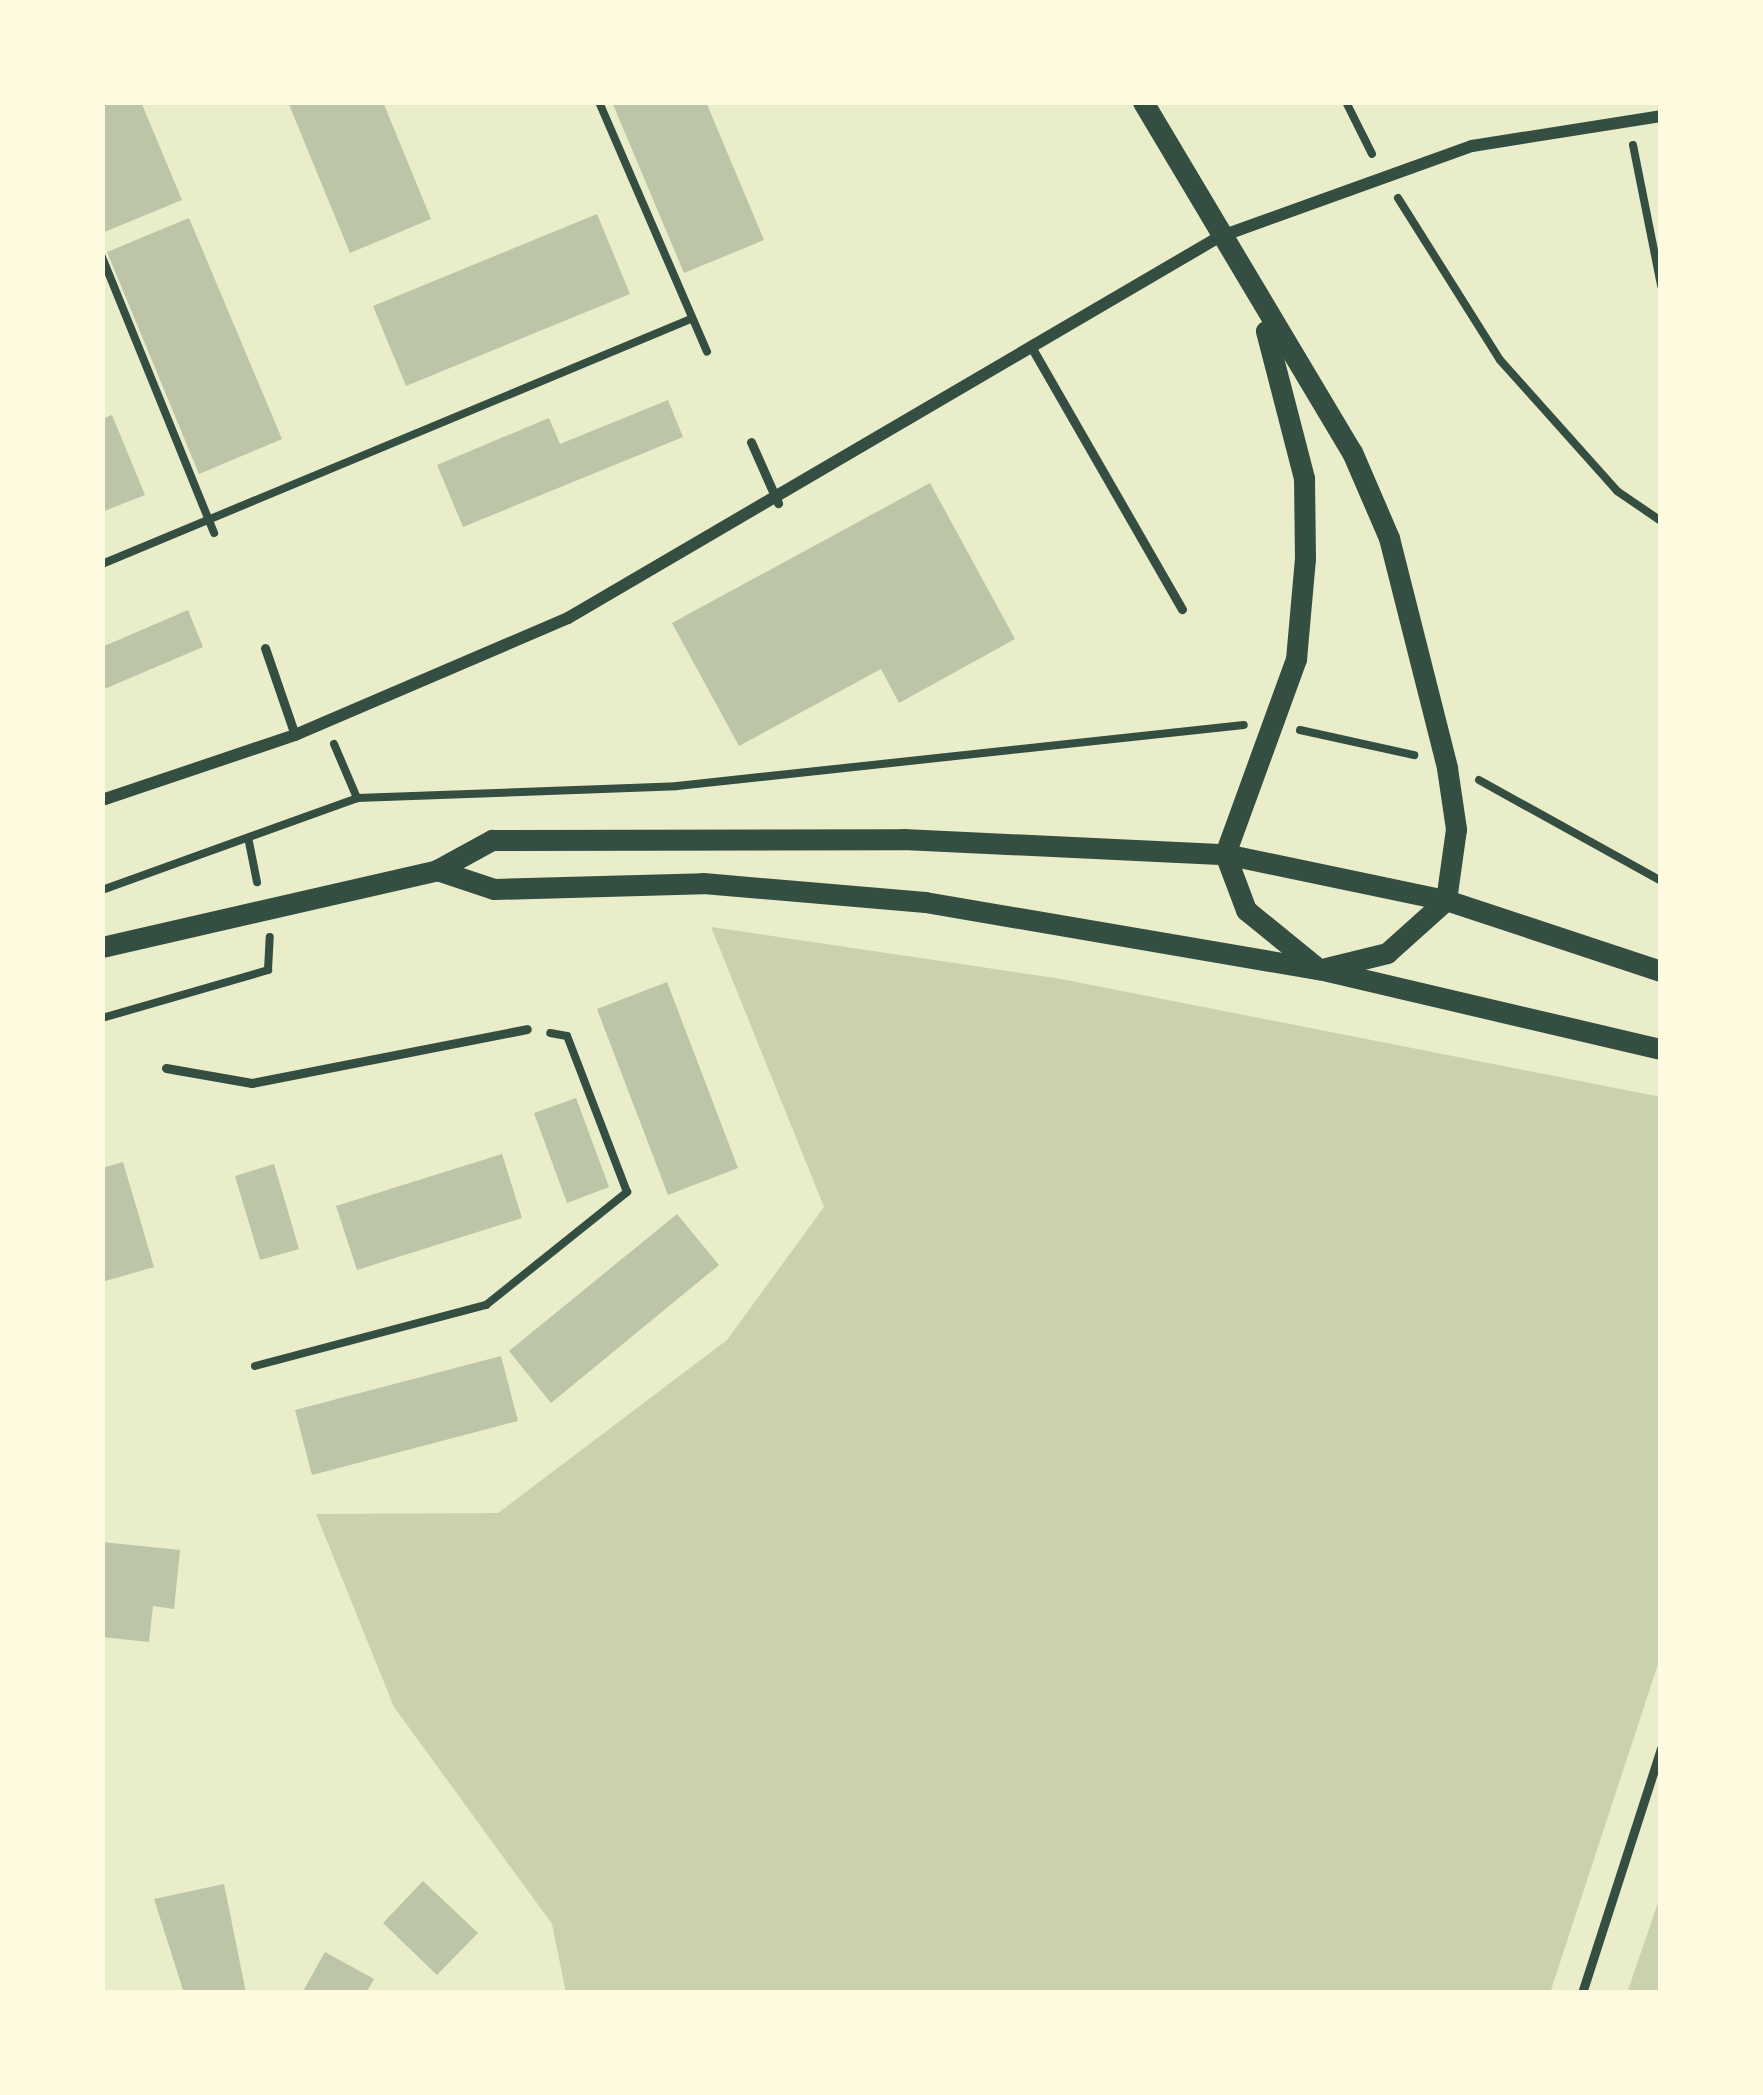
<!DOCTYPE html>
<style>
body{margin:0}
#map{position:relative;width:1763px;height:2095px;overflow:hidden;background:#e9edc9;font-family:"Sofia Sans Condensed",sans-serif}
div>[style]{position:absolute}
.green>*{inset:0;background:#cad2ad}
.building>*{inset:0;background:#bcc5a7}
.path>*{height:8px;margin:-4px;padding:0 4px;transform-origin:4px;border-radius:4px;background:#344e41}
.service>*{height:9px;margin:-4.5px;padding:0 4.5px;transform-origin:4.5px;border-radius:4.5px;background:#344e41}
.minor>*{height:12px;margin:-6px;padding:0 6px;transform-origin:6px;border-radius:6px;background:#344e41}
.tertiary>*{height:21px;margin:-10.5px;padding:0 10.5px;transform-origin:10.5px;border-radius:10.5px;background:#344e41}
span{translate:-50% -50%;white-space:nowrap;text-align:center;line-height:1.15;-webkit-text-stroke:10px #fefae0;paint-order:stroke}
.frame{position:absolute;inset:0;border:105px solid #fefae0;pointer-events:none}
</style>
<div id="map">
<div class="green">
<i style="clip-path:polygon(711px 927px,1061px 979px,1661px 1097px,1661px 1655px,1550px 1993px,566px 1993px,552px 1924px,394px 1707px,316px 1514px,498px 1513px,727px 1340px,824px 1207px)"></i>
<i style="clip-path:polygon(1661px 1894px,1661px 1993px,1627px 1993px)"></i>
</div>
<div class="building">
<i style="clip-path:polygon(102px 102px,141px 102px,182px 200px,102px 233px)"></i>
<i style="clip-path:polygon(288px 102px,383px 102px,431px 219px,350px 253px)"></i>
<i style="clip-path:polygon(612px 102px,706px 102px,764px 240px,684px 273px)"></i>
<i style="clip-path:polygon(597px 214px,630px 294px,406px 386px,373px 306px)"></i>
<i style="clip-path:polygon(189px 218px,282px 439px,199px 474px,107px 252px)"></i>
<i style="clip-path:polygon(668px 400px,683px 437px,463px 527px,437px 465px,549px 418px,560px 444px)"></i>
<i style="clip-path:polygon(112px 415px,145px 495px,102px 512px,102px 419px)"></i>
<i style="clip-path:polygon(930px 483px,1015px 639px,899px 703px,881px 669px,739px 746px,672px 623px)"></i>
<i style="clip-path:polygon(188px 610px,203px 647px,102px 690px,102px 647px)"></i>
<i style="clip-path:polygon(667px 982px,738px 1168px,668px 1195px,597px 1009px)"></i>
<i style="clip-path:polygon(576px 1098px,609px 1187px,567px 1203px,534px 1113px)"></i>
<i style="clip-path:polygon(502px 1154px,522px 1218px,357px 1270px,336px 1206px)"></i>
<i style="clip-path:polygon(123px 1162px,154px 1267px,102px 1282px,102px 1168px)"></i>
<i style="clip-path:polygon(274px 1164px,299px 1249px,260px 1260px,235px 1176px)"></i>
<i style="clip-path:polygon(677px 1214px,719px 1265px,551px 1403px,509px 1351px)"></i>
<i style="clip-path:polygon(501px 1356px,518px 1421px,312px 1475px,295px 1410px)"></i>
<i style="clip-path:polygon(102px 1542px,180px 1550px,174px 1609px,153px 1606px,149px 1642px,102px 1637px)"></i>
<i style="clip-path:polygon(423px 1881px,478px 1933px,437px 1975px,383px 1923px)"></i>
<i style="clip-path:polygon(224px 1884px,246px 1993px,184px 1993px,154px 1899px)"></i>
<i style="clip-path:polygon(325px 1952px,374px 1979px,366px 1993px,302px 1993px)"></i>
</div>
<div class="path">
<i style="left:599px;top:102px;width:272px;rotate:66.6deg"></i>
<i style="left:1346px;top:102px;width:58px;rotate:63.4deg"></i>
<i style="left:1633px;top:145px;width:143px;rotate:78.7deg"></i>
<i style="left:1398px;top:198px;width:191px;rotate:57.8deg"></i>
<i style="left:1500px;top:360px;width:176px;rotate:48.2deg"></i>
<i style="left:1617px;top:491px;width:53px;rotate:34.3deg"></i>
<i style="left:102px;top:257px;width:298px;rotate:67.9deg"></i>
<i style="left:102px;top:564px;width:638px;rotate:-22.59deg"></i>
<i style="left:1300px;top:730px;width:117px;rotate:12.4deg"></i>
<i style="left:334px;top:744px;width:59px;rotate:66.9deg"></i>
<i style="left:1479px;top:780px;width:208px;rotate:29deg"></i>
<i style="left:249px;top:842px;width:41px;rotate:78.7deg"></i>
<i style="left:102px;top:890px;width:271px;rotate:-19.8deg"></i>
<i style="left:357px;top:798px;width:320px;rotate:-2.1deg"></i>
<i style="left:677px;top:786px;width:570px;rotate:-6.14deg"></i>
<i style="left:102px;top:1018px;width:173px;rotate:-16.1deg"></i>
<i style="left:268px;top:970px;width:33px;rotate:-87deg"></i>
<i style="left:255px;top:1366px;width:239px;rotate:-14.8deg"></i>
<i style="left:486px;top:1305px;width:181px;rotate:-38.7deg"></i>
<i style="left:627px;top:1192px;width:167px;rotate:-111deg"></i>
<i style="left:567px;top:1036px;width:17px;rotate:-170deg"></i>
</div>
<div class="service">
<i style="left:1033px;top:350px;width:299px;rotate:60.1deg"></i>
<i style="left:751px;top:442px;width:67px;rotate:66.1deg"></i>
<i style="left:265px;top:648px;width:92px;rotate:71deg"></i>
<i style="left:166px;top:1068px;width:87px;rotate:9.9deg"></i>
<i style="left:252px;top:1083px;width:280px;rotate:-11.1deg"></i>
<i style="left:1582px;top:1993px;width:257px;rotate:-72.1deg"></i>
</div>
<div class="minor">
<i style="left:102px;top:800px;width:204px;rotate:-18.6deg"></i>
<i style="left:295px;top:735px;width:297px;rotate:-23.2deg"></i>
<i style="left:568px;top:618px;width:754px;rotate:-30.34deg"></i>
<i style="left:1219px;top:237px;width:269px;rotate:-19.8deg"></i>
<i style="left:1472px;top:146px;width:191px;rotate:-9deg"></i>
</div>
<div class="tertiary">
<i style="left:1143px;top:102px;width:408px;rotate:59.2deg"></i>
<i style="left:1352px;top:452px;width:94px;rotate:66.7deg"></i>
<i style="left:1389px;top:538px;width:237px;rotate:75.8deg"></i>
<i style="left:1447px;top:768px;width:62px;rotate:81.6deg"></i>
<i style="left:1456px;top:829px;width:72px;rotate:98deg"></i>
<i style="left:1225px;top:854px;width:208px;rotate:-70deg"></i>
<i style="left:1296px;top:659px;width:100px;rotate:-84.9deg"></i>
<i style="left:1305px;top:559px;width:81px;rotate:-90.7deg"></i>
<i style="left:1304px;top:478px;width:152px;rotate:-104.5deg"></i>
<i style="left:1225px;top:854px;width:60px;rotate:69.4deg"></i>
<i style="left:1246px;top:910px;width:89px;rotate:39.1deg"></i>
<i style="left:437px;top:870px;width:60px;rotate:18.4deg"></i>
<i style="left:494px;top:889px;width:209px;rotate:-1.6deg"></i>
<i style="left:703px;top:883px;width:223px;rotate:4.9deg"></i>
<i style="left:925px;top:902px;width:400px;rotate:9.7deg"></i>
<i style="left:1319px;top:969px;width:351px;rotate:13.2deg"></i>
<i style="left:102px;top:947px;width:344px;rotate:-12.9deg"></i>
<i style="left:437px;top:870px;width:63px;rotate:-28.6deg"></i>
<i style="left:492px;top:840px;width:411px;rotate:-0.1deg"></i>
<i style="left:903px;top:839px;width:322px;rotate:2.7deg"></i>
<i style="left:1225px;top:854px;width:226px;rotate:11.8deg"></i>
<i style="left:1446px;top:900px;width:226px;rotate:18.3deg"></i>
<i style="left:1326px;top:968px;width:63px;rotate:-13.8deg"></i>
<i style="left:1387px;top:953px;width:79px;rotate:-41.9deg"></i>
</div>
<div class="frame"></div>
</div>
